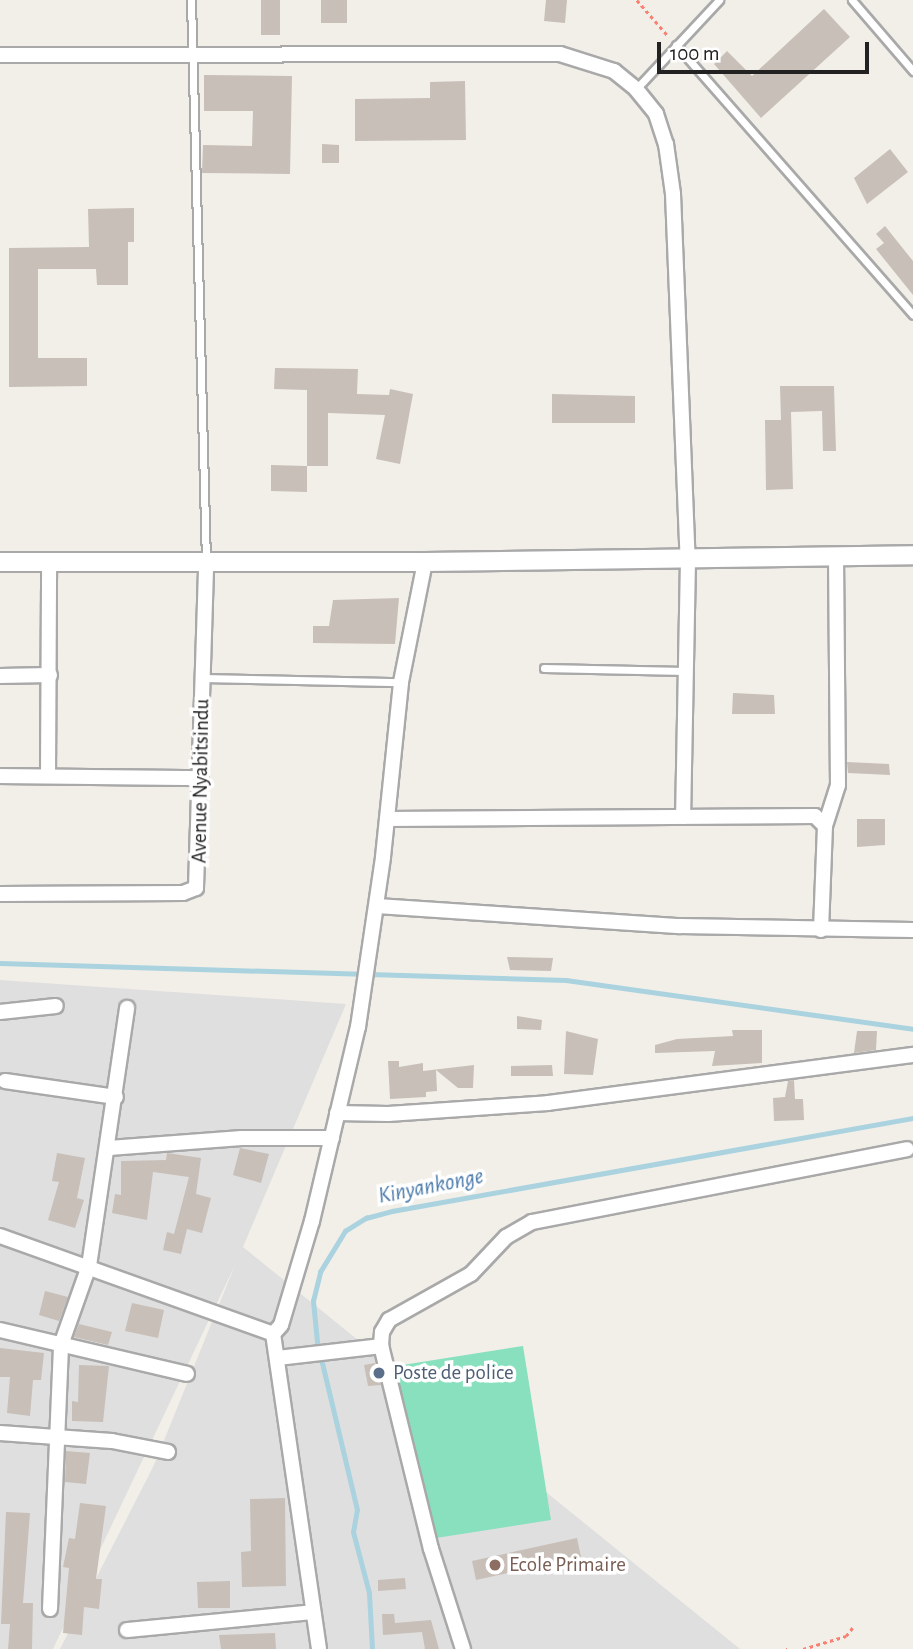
<!DOCTYPE html>
<style>
body{margin:0}
#map{position:relative;width:913px;height:1649px;overflow:hidden;background:#f2efe9;font-family:"Alegreya Sans",sans-serif}
div>[style]{position:absolute}
.residential>*{inset:0;background:#e0dfdf}
.pitch>*{inset:0;background:#88e0be}
.stream>*{height:4.5px;margin:-2.25px;padding:0 2.25px;transform-origin:2.25px;border-radius:2.25px;background:#aad3df}
.building>*{inset:0;background:#c7bfb8}
.path>*{height:2.5px;margin-top:-1.25px;transform-origin:0;background:repeating-linear-gradient(90deg,#fa8072 0 3.5px,transparent 0 7px)}
.roads{filter:drop-shadow(2px 0 #a9a9a9) drop-shadow(-2px 0 #a9a9a9) drop-shadow(0 2px #a9a9a9) drop-shadow(0 -2px #a9a9a9)}
.service>*{height:7px;margin:-3.5px;padding:0 3.5px;transform-origin:3.5px;border-radius:3.5px;background:#fff}
.minor>*{height:14px;margin:-7px;padding:0 7px;transform-origin:7px;border-radius:7px;background:#fff}
.tertiary>*{height:18px;margin:-9px;padding:0 9px;transform-origin:9px;border-radius:9px;background:#fff}
.dots>*{width:19px;height:19px;translate:-50% -50%;box-sizing:border-box;border:4px solid #fff;border-radius:50%}
span{translate:-50% -50%;white-space:nowrap;text-align:center;line-height:1.15;-webkit-text-stroke:7px #fff;paint-order:stroke}
.street-label{font-size:21px;color:#222}
.service-label{font-size:21px;color:#4e5e75}
.left{translate:0 -50%;text-align:left}
.education-label{font-size:21px;color:#785e54}
.water-label{font-size:23px;color:#4a7aab;font-style:italic}
.scale{position:absolute;left:657px;top:42px;width:212px;height:32px;box-sizing:border-box;border:4px solid #222;border-top:0;padding-left:9px;font-size:21px;line-height:24px;white-space:nowrap;color:#222;-webkit-text-stroke:5px #fff;paint-order:stroke}
</style>
<div id="map">
<div class="residential">
<i style="clip-path:polygon(0 980px,346px 1004px,243px 1247px,740px 1649px,60px 1649px,154px 1465px,235px 1265px,53px 1649px,0 1649px)"></i>
</div>
<div class="pitch">
<i style="clip-path:polygon(523px 1346px,551px 1520px,423px 1540px,396px 1366px)"></i>
</div>
<div class="stream">
<i style="left:0;top:963px;width:566px;rotate:1.72deg"></i>
<i style="left:566px;top:980px;width:350px;rotate:8deg"></i>
<i style="left:372px;top:1649px;width:56px;rotate:-93.1deg"></i>
<i style="left:369px;top:1593px;width:63px;rotate:-104.7deg"></i>
<i style="left:353px;top:1532px;width:22px;rotate:-80deg"></i>
<i style="left:357px;top:1510px;width:173px;rotate:-103.4deg"></i>
<i style="left:317px;top:1342px;width:41px;rotate:-95.6deg"></i>
<i style="left:313px;top:1301px;width:30px;rotate:-76deg"></i>
<i style="left:320px;top:1272px;width:48px;rotate:-58.6deg"></i>
<i style="left:345px;top:1231px;width:25px;rotate:-32deg"></i>
<i style="left:366px;top:1218px;width:27px;rotate:-15deg"></i>
<i style="left:392px;top:1211px;width:529px;rotate:-10.12deg"></i>
</div>
<div class="building">
<i style="clip-path:polygon(261px 0,280px 0,280px 35px,261px 35px)"></i>
<i style="clip-path:polygon(321px 0,347px 0,347px 23px,321px 23px)"></i>
<i style="clip-path:polygon(546px 0,567px 0,565px 23px,544px 21px)"></i>
<i style="clip-path:polygon(824px 9px,850px 37px,761px 118px,714px 64px,727px 51px,752px 76px)"></i>
<i style="clip-path:polygon(204px 75px,292px 76px,290px 174px,202px 173px,203px 145px,252px 146px,253px 111px,204px 111px)"></i>
<i style="clip-path:polygon(465px 81px,466px 140px,355px 141px,355px 99px,430px 98px,430px 82px)"></i>
<i style="clip-path:polygon(322px 144px,339px 145px,339px 163px,322px 163px)"></i>
<i style="clip-path:polygon(890px 149px,908px 172px,867px 204px,854px 178px)"></i>
<i style="clip-path:polygon(134px 208px,134px 242px,128px 242px,128px 285px,97px 285px,96px 269px,38px 269px,38px 358px,87px 358px,87px 386px,9px 387px,9px 248px,89px 247px,88px 209px)"></i>
<i style="clip-path:polygon(885px 226px,913px 261px,913px 295px,876px 249px,884px 243px,876px 234px)"></i>
<i style="clip-path:polygon(275px 368px,358px 369px,357px 394px,389px 395px,390px 389px,413px 394px,400px 464px,376px 459px,385px 415px,328px 413px,328px 466px,307px 466px,307px 390px,274px 389px)"></i>
<i style="clip-path:polygon(780px 386px,834px 386px,836px 451px,823px 451px,822px 411px,791px 412px,793px 489px,766px 490px,765px 420px,781px 420px)"></i>
<i style="clip-path:polygon(552px 394px,635px 396px,635px 423px,552px 423px)"></i>
<i style="clip-path:polygon(271px 465px,307px 466px,307px 492px,271px 491px)"></i>
<i style="clip-path:polygon(399px 598px,395px 644px,313px 643px,313px 626px,329px 626px,333px 600px)"></i>
<i style="clip-path:polygon(733px 693px,774px 695px,775px 714px,732px 714px)"></i>
<i style="clip-path:polygon(847px 762px,889px 764px,890px 775px,848px 773px)"></i>
<i style="clip-path:polygon(857px 819px,885px 819px,885px 845px,857px 847px)"></i>
<i style="clip-path:polygon(507px 957px,553px 958px,551px 971px,510px 970px)"></i>
<i style="clip-path:polygon(517px 1016px,542px 1020px,541px 1030px,517px 1029px)"></i>
<i style="clip-path:polygon(732px 1030px,762px 1030px,762px 1063px,712px 1066px,715px 1051px,655px 1053px,655px 1045px,677px 1039px,733px 1036px)"></i>
<i style="clip-path:polygon(566px 1031px,598px 1039px,593px 1075px,564px 1074px)"></i>
<i style="clip-path:polygon(857px 1031px,877px 1031px,876px 1050px,854px 1053px)"></i>
<i style="clip-path:polygon(388px 1061px,399px 1061px,399px 1067px,423px 1063px,423px 1071px,474px 1065px,473px 1088px,458px 1088px,436px 1070px,437px 1091px,426px 1092px,426px 1097px,390px 1099px)"></i>
<i style="clip-path:polygon(552px 1065px,553px 1076px,511px 1076px,511px 1066px)"></i>
<i style="clip-path:polygon(794px 1080px,795px 1099px,803px 1099px,804px 1120px,774px 1121px,773px 1098px,785px 1097px,788px 1081px)"></i>
<i style="clip-path:polygon(240px 1148px,269px 1154px,261px 1183px,233px 1175px)"></i>
<i style="clip-path:polygon(57px 1153px,85px 1158px,77px 1198px,84px 1200px,75px 1228px,48px 1220px,59px 1182px,52px 1181px)"></i>
<i style="clip-path:polygon(167px 1153px,201px 1158px,196px 1194px,211px 1198px,202px 1233px,187px 1229px,181px 1254px,163px 1250px,167px 1232px,174px 1234px,189px 1177px,153px 1172px,147px 1220px,112px 1213px,115px 1194px,121px 1195px,121px 1161px,166px 1160px)"></i>
<i style="clip-path:polygon(45px 1291px,68px 1297px,59px 1321px,39px 1315px)"></i>
<i style="clip-path:polygon(132px 1303px,164px 1310px,158px 1338px,125px 1331px)"></i>
<i style="clip-path:polygon(79px 1324px,112px 1332px,108px 1345px,74px 1337px)"></i>
<i style="clip-path:polygon(0 1348px,44px 1353px,41px 1380px,33px 1380px,30px 1416px,7px 1413px,10px 1377px,0 1377px)"></i>
<i style="clip-path:polygon(375px 1363px,381px 1385px,368px 1386px,364px 1365px)"></i>
<i style="clip-path:polygon(79px 1365px,109px 1366px,103px 1422px,72px 1421px,72px 1401px,78px 1402px)"></i>
<i style="clip-path:polygon(66px 1451px,90px 1453px,86px 1484px,65px 1482px)"></i>
<i style="clip-path:polygon(285px 1498px,286px 1586px,242px 1587px,241px 1552px,251px 1551px,250px 1499px)"></i>
<i style="clip-path:polygon(80px 1503px,106px 1506px,96px 1579px,102px 1579px,99px 1609px,84px 1607px,82px 1635px,63px 1633px,69px 1568px,63px 1567px,69px 1538px,75px 1539px)"></i>
<i style="clip-path:polygon(6px 1512px,30px 1513px,23px 1603px,33px 1603px,32px 1649px,8px 1649px,10px 1624px,1px 1624px)"></i>
<i style="clip-path:polygon(577px 1538px,581px 1557px,476px 1580px,472px 1561px)"></i>
<i style="clip-path:polygon(405px 1578px,406px 1589px,378px 1591px,378px 1580px)"></i>
<i style="clip-path:polygon(230px 1581px,230px 1608px,198px 1608px,197px 1582px)"></i>
<i style="clip-path:polygon(382px 1614px,394px 1614px,395px 1623px,431px 1620px,439px 1649px,425px 1649px,422px 1632px,383px 1635px)"></i>
<i style="clip-path:polygon(275px 1633px,276px 1649px,221px 1649px,219px 1635px)"></i>
</div>
<div class="path">
<i style="left:637px;top:0;width:49px;rotate:49.1deg"></i>
<i style="left:786px;top:1649px;width:1px"></i>
<i style="left:803px;top:1649px;width:45px;rotate:-16.8deg"></i>
<i style="left:846px;top:1636px;width:11px;rotate:-52deg"></i>
</div>
<div class="roads">
<div class="service">
<i style="left:191px;top:0;width:560px;rotate:88.47deg"></i>
<i style="left:852px;top:0;width:94px;rotate:49.3deg"></i>
<i style="left:676px;top:45px;width:359px;rotate:48.7deg"></i>
<i style="left:636px;top:89px;width:122px;rotate:-47deg"></i>
<i style="left:544px;top:668px;width:141px;rotate:1.2deg"></i>
<i style="left:203px;top:678px;width:198px;rotate:1.2deg"></i>
</div>
<div class="minor">
<i style="left:0;top:55px;width:560px;rotate:-0.1deg"></i>
<i style="left:560px;top:54px;width:57px;rotate:17.5deg"></i>
<i style="left:614px;top:71px;width:28px;rotate:39deg"></i>
<i style="left:636px;top:89px;width:32px;rotate:51deg"></i>
<i style="left:656px;top:114px;width:32px;rotate:72deg"></i>
<i style="left:666px;top:144px;width:50px;rotate:82deg"></i>
<i style="left:673px;top:194px;width:366px;rotate:87.7deg"></i>
<i style="left:688px;top:560px;width:257px;rotate:91.1deg"></i>
<i style="left:0;top:676px;width:50px;rotate:-1.1deg"></i>
<i style="left:0;top:776px;width:201px;rotate:0.6deg"></i>
<i style="left:48px;top:776px;width:214px;rotate:-89.7deg"></i>
<i style="left:387px;top:819px;width:428px;rotate:-0.4deg"></i>
<i style="left:815px;top:816px;width:14px;rotate:45deg"></i>
<i style="left:825px;top:826px;width:104px;rotate:92.2deg"></i>
<i style="left:825px;top:826px;width:43px;rotate:-72.4deg"></i>
<i style="left:838px;top:785px;width:230px;rotate:-90.5deg"></i>
<i style="left:0;top:894px;width:183px;rotate:-0.3deg"></i>
<i style="left:183px;top:893px;width:14px;rotate:-21deg"></i>
<i style="left:196px;top:888px;width:327px;rotate:-88.2deg"></i>
<i style="left:377px;top:906px;width:304px;rotate:3.8deg"></i>
<i style="left:680px;top:926px;width:233px;rotate:1deg"></i>
<i style="left:0;top:1012px;width:56px;rotate:-6.1deg"></i>
<i style="left:5px;top:1081px;width:112px;rotate:8.2deg"></i>
<i style="left:337px;top:1113px;width:51px;rotate:1.1deg"></i>
<i style="left:388px;top:1114px;width:160px;rotate:-3.9deg"></i>
<i style="left:548px;top:1103px;width:368px;rotate:-7.5deg"></i>
<i style="left:109px;top:1148px;width:133px;rotate:-4.3deg"></i>
<i style="left:242px;top:1138px;width:90px"></i>
<i style="left:0;top:1236px;width:290px;rotate:19.7deg"></i>
<i style="left:0;top:1330px;width:192px;rotate:13.2deg"></i>
<i style="left:278px;top:1358px;width:104px;rotate:-6.6deg"></i>
<i style="left:0;top:1433px;width:112px;rotate:4.1deg"></i>
<i style="left:112px;top:1441px;width:57px;rotate:11.1deg"></i>
<i style="left:50px;top:1609px;width:264px;rotate:-87.6deg"></i>
<i style="left:61px;top:1345px;width:84px;rotate:-70.5deg"></i>
<i style="left:89px;top:1266px;width:261px;rotate:-81.6deg"></i>
<i style="left:127px;top:1630px;width:187px;rotate:-5.5deg"></i>
<i style="left:319px;top:1649px;width:318px;rotate:-98.3deg"></i>
<i style="left:273px;top:1334px;width:12px;rotate:-48deg"></i>
<i style="left:281px;top:1325px;width:109px;rotate:-73.4deg"></i>
<i style="left:312px;top:1221px;width:199px;rotate:-76.7deg"></i>
<i style="left:358px;top:1027px;width:172px;rotate:-81.6deg"></i>
<i style="left:383px;top:857px;width:176px;rotate:-84.1deg"></i>
<i style="left:401px;top:682px;width:122px;rotate:-78.7deg"></i>
<i style="left:463px;top:1649px;width:105px;rotate:-107.7deg"></i>
<i style="left:431px;top:1549px;width:209px;rotate:-103.8deg"></i>
<i style="left:381px;top:1346px;width:14px;rotate:-86deg"></i>
<i style="left:382px;top:1332px;width:14px;rotate:-60deg"></i>
<i style="left:389px;top:1320px;width:94px;rotate:-29.3deg"></i>
<i style="left:471px;top:1274px;width:51px;rotate:-46.6deg"></i>
<i style="left:506px;top:1237px;width:30px;rotate:-30deg"></i>
<i style="left:532px;top:1222px;width:382px;rotate:-11deg"></i>
</div>
<div class="tertiary">
<i style="left:0;top:562px;width:425px"></i>
<i style="left:425px;top:562px;width:488px;rotate:-0.8deg"></i>
</div>
</div>
<div class="dots">
<i style="left:379px;top:1373px;background:#5c6f8a"></i>
<i style="left:495px;top:1565px;background:#8d6e63"></i>
</div>
<div class="street-label">
<span style="left:201px;top:781px;rotate:-89deg">Avenue Nyabitsindu</span>
</div>
<div class="service-label">
<span class="left" style="left:393px;top:1373px">Poste de police</span>
</div>
<div class="education-label">
<span class="left" style="left:509px;top:1565px">Ecole Primaire</span>
</div>
<div class="water-label">
<span style="left:431px;top:1187px;rotate:-11deg">Kinyankonge</span>
</div>
<div class="scale">100 m</div>
</div>
